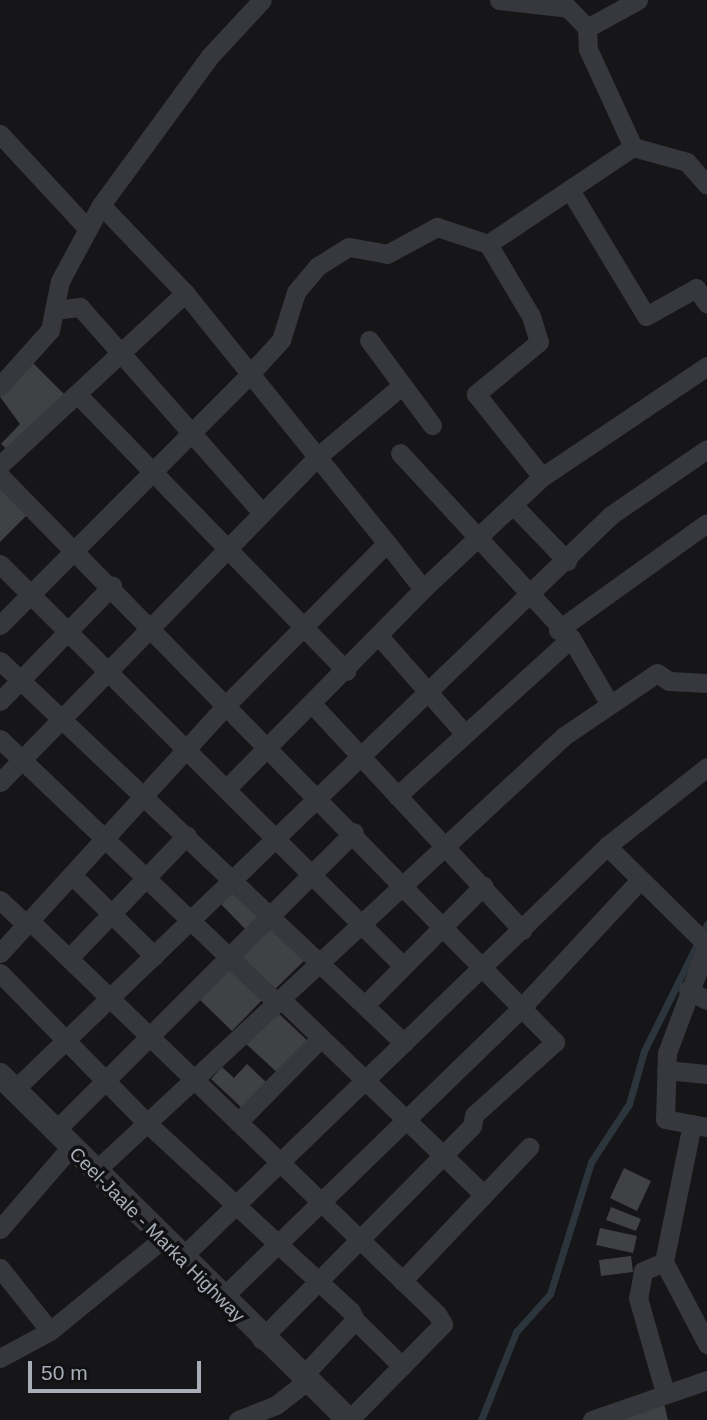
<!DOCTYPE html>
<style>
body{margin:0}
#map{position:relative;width:707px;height:1420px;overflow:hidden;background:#161618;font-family:Arial,sans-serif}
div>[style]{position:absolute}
.stream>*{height:7px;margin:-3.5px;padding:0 3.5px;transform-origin:3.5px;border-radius:3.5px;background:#2c353c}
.building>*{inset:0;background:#404145}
.minor>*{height:19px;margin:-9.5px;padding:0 9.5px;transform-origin:9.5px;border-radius:9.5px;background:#37383d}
.tertiary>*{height:24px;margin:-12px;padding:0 12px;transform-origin:12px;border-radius:12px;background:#37383d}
span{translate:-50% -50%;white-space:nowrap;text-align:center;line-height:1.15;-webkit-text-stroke:7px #111113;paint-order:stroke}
.street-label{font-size:19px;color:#a8adb8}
.scale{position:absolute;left:28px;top:1361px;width:173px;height:32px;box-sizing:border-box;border:4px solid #a8adb8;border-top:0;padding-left:9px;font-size:21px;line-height:24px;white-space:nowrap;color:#a8adb8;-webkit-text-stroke:5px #111113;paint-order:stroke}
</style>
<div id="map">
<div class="stream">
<i style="left:481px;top:1420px;width:95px;rotate:-68.3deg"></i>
<i style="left:516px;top:1332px;width:51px;rotate:-48.2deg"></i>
<i style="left:550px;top:1294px;width:138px;rotate:-72.7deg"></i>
<i style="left:591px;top:1162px;width:69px;rotate:-56.8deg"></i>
<i style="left:629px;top:1104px;width:55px;rotate:-74.2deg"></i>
<i style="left:644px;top:1051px;width:142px;rotate:-63.6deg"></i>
</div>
<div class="building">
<i style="clip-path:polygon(33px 363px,66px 396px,9px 451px,1px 444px,20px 424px,0 397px)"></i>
<i style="clip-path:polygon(0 487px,27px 515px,0 542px)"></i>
<i style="clip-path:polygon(236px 883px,267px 914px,248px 932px,218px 901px)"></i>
<i style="clip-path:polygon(272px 924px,306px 959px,270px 994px,236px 959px)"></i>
<i style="clip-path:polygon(230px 965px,264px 998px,232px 1031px,198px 998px)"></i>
<i style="clip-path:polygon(275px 1010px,310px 1043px,280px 1075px,245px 1043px)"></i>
<i style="clip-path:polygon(247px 1064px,266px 1082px,242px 1108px,211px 1079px,222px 1067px,234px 1078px)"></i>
<i style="clip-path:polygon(624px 1168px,651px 1181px,637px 1211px,610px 1198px)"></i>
<i style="clip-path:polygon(611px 1207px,641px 1219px,636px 1231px,606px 1220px)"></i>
<i style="clip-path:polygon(600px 1228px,637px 1236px,633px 1253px,596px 1245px)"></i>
<i style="clip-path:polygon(631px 1256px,633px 1272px,601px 1276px,599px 1260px)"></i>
<i style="clip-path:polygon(663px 1399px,668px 1420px,624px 1420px,621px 1409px)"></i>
</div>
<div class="minor">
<i style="left:499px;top:0;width:69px;rotate:6.6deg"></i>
<i style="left:568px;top:8px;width:28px;rotate:46deg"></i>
<i style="left:0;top:134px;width:128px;rotate:47.2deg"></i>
<i style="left:633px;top:147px;width:108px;rotate:-114.7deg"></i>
<i style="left:588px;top:49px;width:21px;rotate:-93deg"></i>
<i style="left:587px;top:28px;width:58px;rotate:-28.8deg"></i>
<i style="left:633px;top:147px;width:56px;rotate:15.5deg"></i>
<i style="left:687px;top:162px;width:30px;rotate:49deg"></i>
<i style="left:570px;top:190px;width:147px;rotate:58.9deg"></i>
<i style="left:646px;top:316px;width:57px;rotate:-29.2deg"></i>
<i style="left:696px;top:288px;width:19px;rotate:55deg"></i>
<i style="left:101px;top:205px;width:122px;rotate:46.3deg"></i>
<i style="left:185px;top:293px;width:321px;rotate:51.1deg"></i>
<i style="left:488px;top:244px;width:174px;rotate:-33.8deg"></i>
<i style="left:54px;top:310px;width:26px;rotate:-7deg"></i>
<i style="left:80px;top:307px;width:275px;rotate:48.5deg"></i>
<i style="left:369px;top:340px;width:106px;rotate:53.5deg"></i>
<i style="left:0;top:386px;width:75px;rotate:-48.2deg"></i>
<i style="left:50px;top:330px;width:50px;rotate:-78.5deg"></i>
<i style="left:60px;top:281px;width:86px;rotate:-61.7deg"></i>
<i style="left:101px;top:205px;width:185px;rotate:-53.8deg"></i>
<i style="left:210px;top:56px;width:76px;rotate:-47.1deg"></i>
<i style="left:78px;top:395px;width:385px;rotate:45.8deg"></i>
<i style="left:400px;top:453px;width:252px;rotate:47.3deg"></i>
<i style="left:0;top:465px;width:253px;rotate:-42.9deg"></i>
<i style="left:0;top:476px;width:793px;rotate:45.56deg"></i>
<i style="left:555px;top:1042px;width:109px;rotate:138deg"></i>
<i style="left:474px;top:1115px;width:11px;rotate:100deg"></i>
<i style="left:472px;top:1126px;width:300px;rotate:134.7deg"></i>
<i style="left:513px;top:505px;width:78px;rotate:46deg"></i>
<i style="left:0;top:564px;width:569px;rotate:44.93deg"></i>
<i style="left:0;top:625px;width:351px;rotate:-45.1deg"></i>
<i style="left:248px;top:376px;width:49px;rotate:-47.5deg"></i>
<i style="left:281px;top:340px;width:50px;rotate:-72.6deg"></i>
<i style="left:296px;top:292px;width:34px;rotate:-50deg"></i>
<i style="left:318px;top:266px;width:36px;rotate:-32deg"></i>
<i style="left:349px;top:247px;width:39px;rotate:10deg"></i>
<i style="left:387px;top:254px;width:57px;rotate:-28.4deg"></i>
<i style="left:437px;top:227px;width:54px;rotate:18.4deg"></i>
<i style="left:488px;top:244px;width:84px;rotate:59.2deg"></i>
<i style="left:531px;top:316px;width:27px;rotate:73deg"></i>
<i style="left:539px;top:342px;width:82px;rotate:140.5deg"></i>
<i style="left:476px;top:394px;width:106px;rotate:51.5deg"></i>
<i style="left:558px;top:630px;width:183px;rotate:-35.7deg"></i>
<i style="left:378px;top:635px;width:130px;rotate:48.7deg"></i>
<i style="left:0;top:661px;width:556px;rotate:43.4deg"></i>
<i style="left:0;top:701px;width:161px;rotate:-45.8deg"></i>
<i style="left:314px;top:706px;width:306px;rotate:47.1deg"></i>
<i style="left:0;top:739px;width:381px;rotate:43.6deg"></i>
<i style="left:0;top:782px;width:453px;rotate:-45.7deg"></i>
<i style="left:316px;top:458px;width:110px;rotate:-40.2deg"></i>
<i style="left:227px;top:788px;width:279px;rotate:-45.4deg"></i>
<i style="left:397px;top:796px;width:235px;rotate:-42.2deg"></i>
<i style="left:571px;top:638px;width:75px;rotate:59.7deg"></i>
<i style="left:607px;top:846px;width:141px;rotate:44.7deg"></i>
<i style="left:73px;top:876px;width:114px;rotate:44.6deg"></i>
<i style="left:0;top:900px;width:37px;rotate:43deg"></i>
<i style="left:30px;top:921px;width:566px;rotate:44deg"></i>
<i style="left:437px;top:1314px;width:12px;rotate:59deg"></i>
<i style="left:443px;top:1324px;width:134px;rotate:134.4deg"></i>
<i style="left:707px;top:946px;width:114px;rotate:110.5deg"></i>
<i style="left:667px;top:1053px;width:66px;rotate:91.7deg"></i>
<i style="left:665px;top:1119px;width:43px;rotate:10.8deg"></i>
<i style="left:0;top:953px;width:337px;rotate:-47.6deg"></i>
<i style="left:227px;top:704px;width:227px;rotate:-45.2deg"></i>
<i style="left:387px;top:543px;width:58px;rotate:52deg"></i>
<i style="left:423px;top:589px;width:163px;rotate:-43.3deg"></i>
<i style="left:542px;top:477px;width:199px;rotate:-33.9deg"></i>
<i style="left:69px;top:958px;width:170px;rotate:-46.2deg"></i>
<i style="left:0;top:973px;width:211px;rotate:45.6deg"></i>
<i style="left:148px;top:1124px;width:276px;rotate:42.7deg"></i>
<i style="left:351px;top:1311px;width:10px;rotate:66deg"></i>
<i style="left:355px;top:1320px;width:79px;rotate:133deg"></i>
<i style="left:688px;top:990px;width:21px;rotate:28deg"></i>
<i style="left:280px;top:998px;width:281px;rotate:44deg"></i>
<i style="left:365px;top:1005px;width:168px;rotate:-45.2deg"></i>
<i style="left:666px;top:1070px;width:41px;rotate:5.6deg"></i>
<i style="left:14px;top:1090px;width:829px;rotate:-43.92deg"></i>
<i style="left:611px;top:515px;width:116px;rotate:-34.5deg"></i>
<i style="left:238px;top:1122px;width:114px;rotate:-45.4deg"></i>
<i style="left:692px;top:1124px;width:141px;rotate:101.5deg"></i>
<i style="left:664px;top:1262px;width:93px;rotate:62.3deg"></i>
<i style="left:54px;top:1132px;width:424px;rotate:-45deg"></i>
<i style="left:94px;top:1172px;width:641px;rotate:-42.85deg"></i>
<i style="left:564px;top:736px;width:112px;rotate:-34.1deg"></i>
<i style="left:657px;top:673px;width:14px;rotate:34deg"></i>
<i style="left:669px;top:681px;width:38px;rotate:3deg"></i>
<i style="left:0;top:1229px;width:107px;rotate:-49.2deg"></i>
<i style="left:180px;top:1259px;width:594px;rotate:-44.05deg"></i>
<i style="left:607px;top:846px;width:127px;rotate:-38.3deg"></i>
<i style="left:664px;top:1262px;width:23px;rotate:157deg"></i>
<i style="left:643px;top:1271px;width:27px;rotate:100deg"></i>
<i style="left:638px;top:1298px;width:99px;rotate:74.1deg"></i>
<i style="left:0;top:1268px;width:80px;rotate:51.6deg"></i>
<i style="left:402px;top:1281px;width:185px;rotate:-46.5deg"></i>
<i style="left:221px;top:1299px;width:419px;rotate:-44.1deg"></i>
<i style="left:522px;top:1007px;width:171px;rotate:-47.1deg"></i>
<i style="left:355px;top:1320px;width:66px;rotate:44.4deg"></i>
<i style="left:0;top:1358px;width:57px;rotate:-28.4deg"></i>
<i style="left:50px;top:1331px;width:144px;rotate:-39.3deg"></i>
<i style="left:238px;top:1420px;width:41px;rotate:-21.5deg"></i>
<i style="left:276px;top:1405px;width:37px;rotate:-38deg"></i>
<i style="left:592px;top:1420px;width:122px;rotate:-19.2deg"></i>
</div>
<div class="tertiary">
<i style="left:0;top:1075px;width:491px;rotate:44.7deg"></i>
</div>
<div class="street-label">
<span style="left:157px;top:1235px;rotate:45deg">Ceel-Jaale - Marka Highway</span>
</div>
<div class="scale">50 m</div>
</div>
